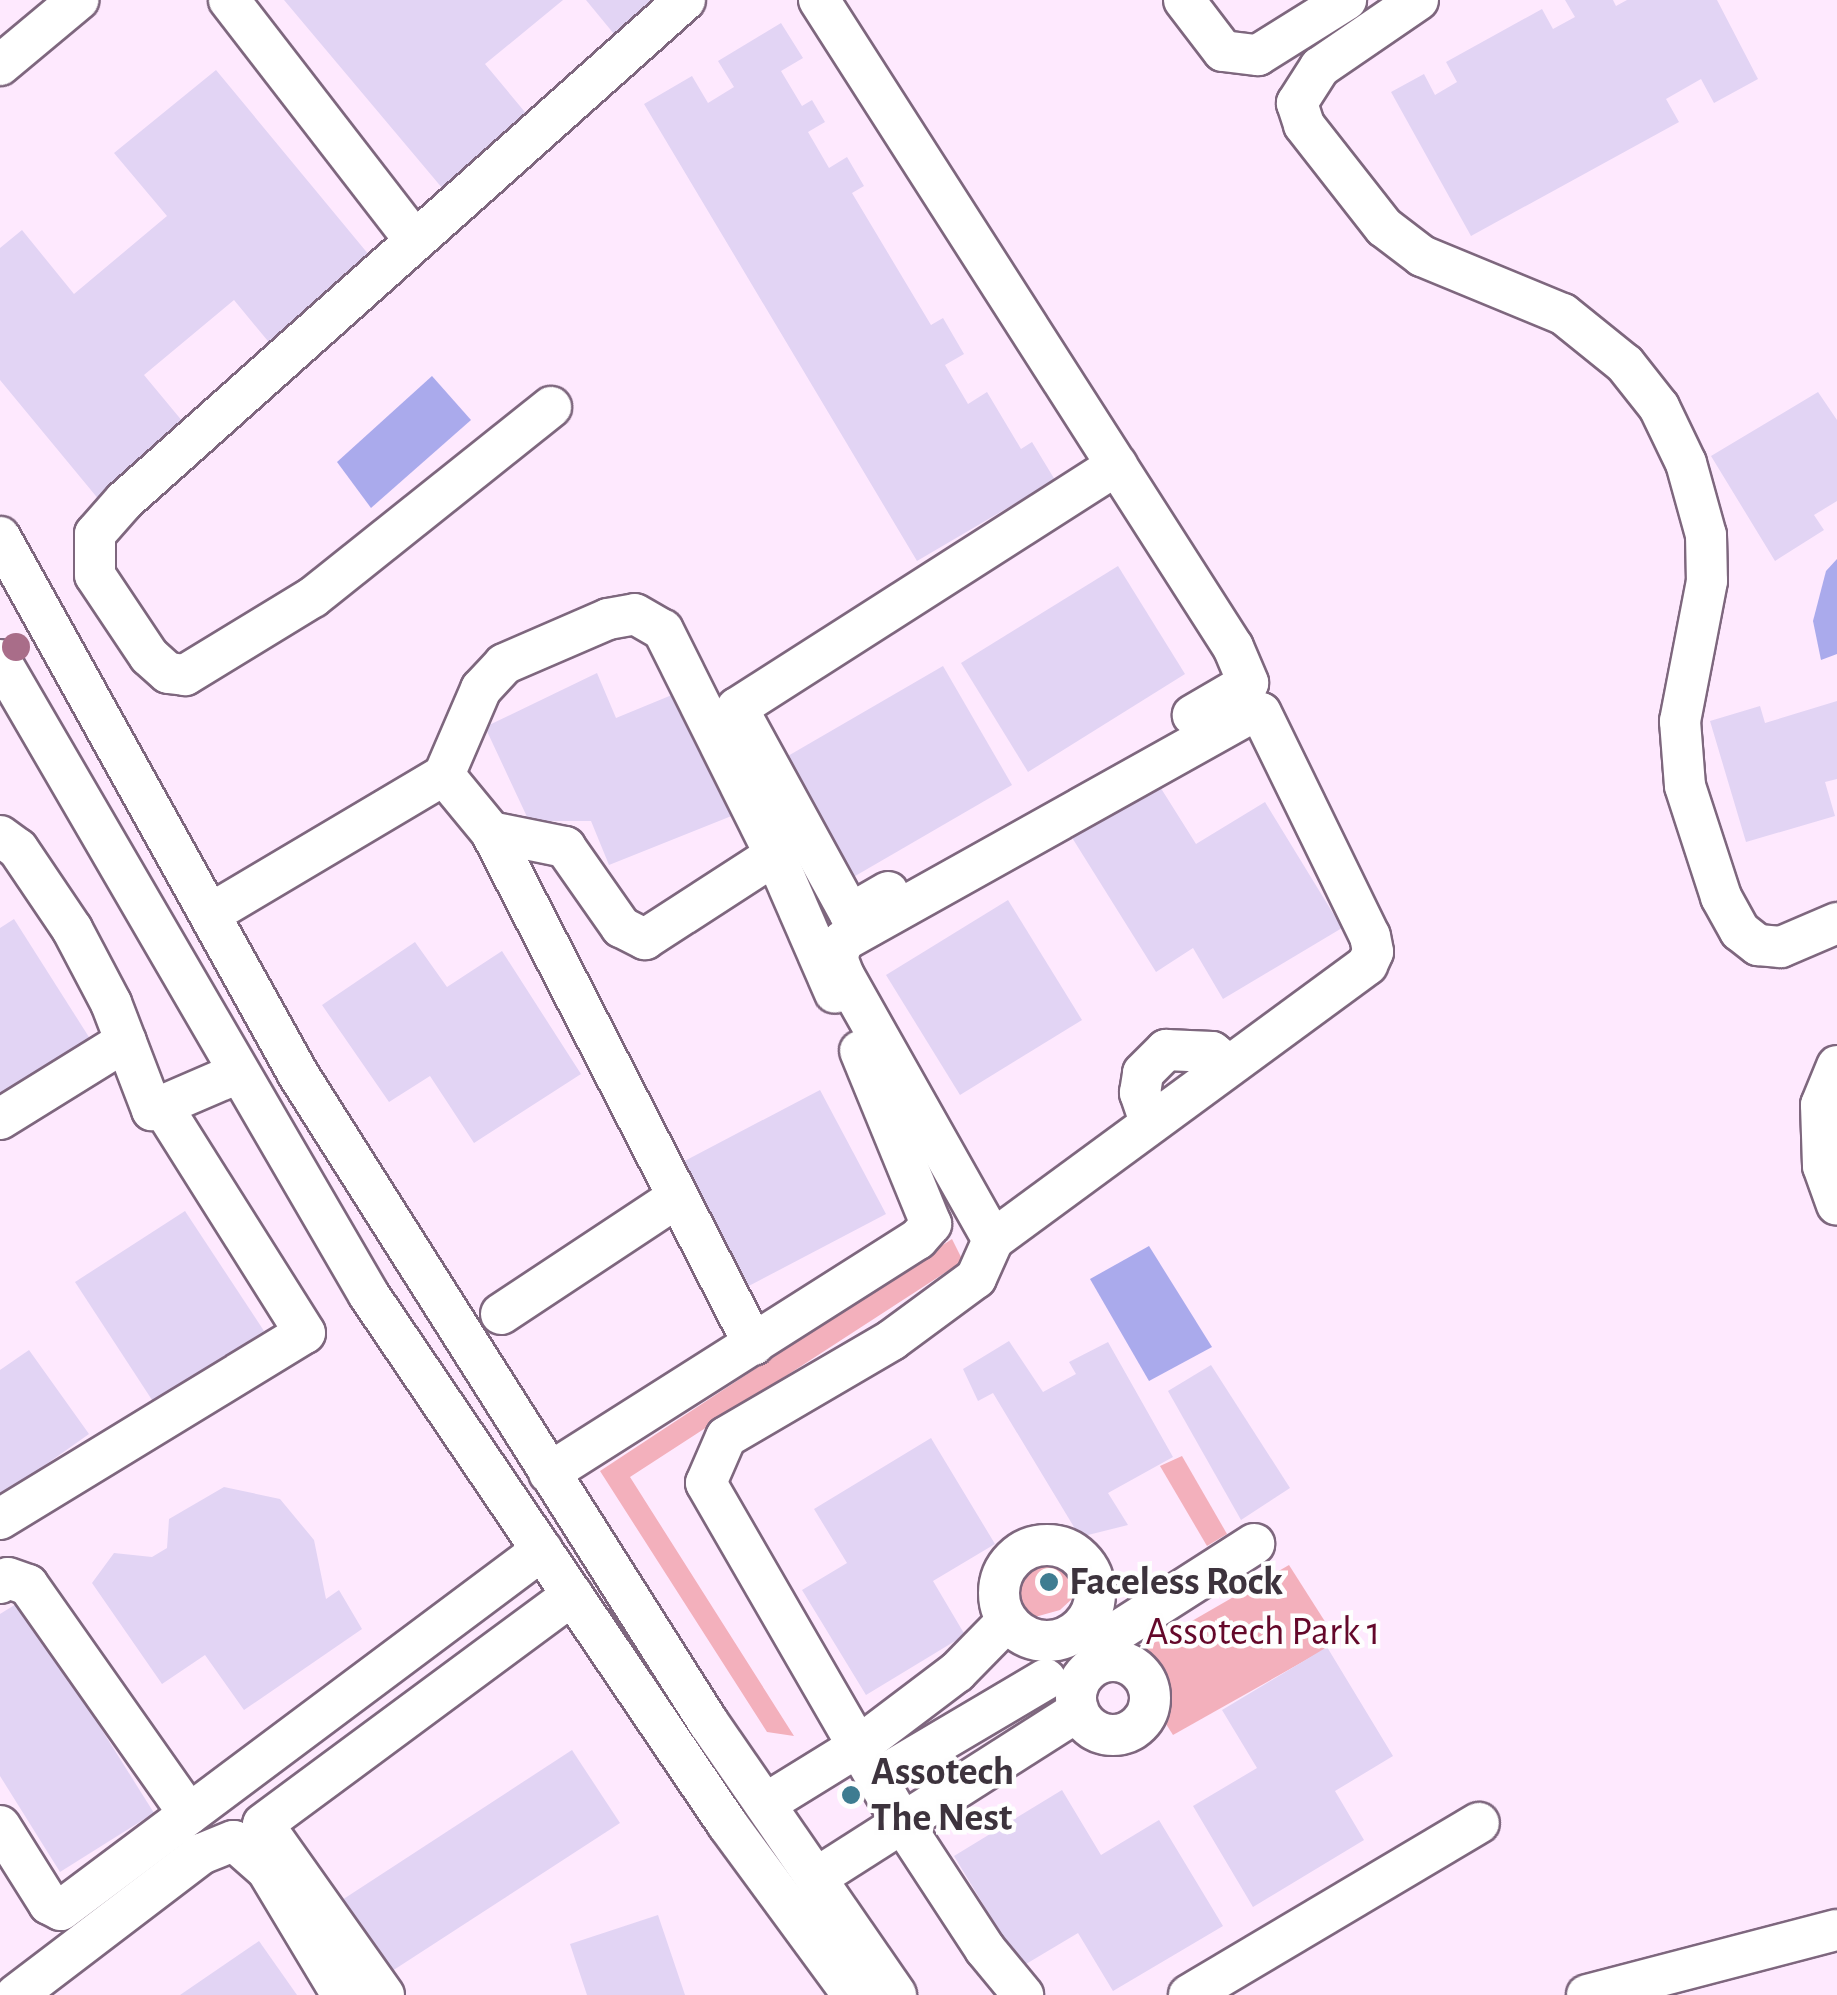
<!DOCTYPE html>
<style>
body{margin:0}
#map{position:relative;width:1837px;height:1995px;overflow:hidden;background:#fee9fe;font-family:"Alegreya Sans",sans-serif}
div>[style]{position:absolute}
.green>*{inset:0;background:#f3b0bc}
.water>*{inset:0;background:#aaaaec}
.building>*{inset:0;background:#e2d4f4}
.roads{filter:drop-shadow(2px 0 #7e677e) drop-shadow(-2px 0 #7e677e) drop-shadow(0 2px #7e677e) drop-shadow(0 -2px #7e677e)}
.minor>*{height:40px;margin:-20px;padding:0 20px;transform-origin:20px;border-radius:20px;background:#fff}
.minor>.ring{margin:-20px;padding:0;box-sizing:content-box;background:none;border:40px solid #fff;border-radius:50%}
.trees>*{width:28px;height:28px;margin:-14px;border-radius:50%;background:#a96d89}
.dots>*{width:28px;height:28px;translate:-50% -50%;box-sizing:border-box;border:5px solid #fefefe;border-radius:50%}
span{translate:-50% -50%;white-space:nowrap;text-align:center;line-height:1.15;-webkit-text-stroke:9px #fefefe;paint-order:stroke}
.poi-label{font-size:40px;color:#3d333d;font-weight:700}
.left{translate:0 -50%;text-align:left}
.park-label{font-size:40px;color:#64082a}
</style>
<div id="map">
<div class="green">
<i style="clip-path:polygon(952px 1239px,963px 1261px,630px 1477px,794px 1736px,767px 1732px,600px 1471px)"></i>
<i style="clip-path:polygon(1182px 1456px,1227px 1534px,1207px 1546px,1160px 1466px)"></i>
<i style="clip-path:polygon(1055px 1554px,1071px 1563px,1086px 1586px,1060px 1610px,1035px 1617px,1008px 1599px,1007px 1580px,1036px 1557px)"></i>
<i style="clip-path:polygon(1289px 1565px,1338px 1642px,1173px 1735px,1133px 1672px,1133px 1655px)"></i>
</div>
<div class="water">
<i style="clip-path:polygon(432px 376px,471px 420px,371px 508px,337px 462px)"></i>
<i style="clip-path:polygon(1837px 559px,1837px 654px,1821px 660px,1813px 621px,1826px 571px)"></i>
<i style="clip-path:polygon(1149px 1246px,1212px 1347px,1149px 1381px,1090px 1279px)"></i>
</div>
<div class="building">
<i style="clip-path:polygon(284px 0,563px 0,485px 64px,534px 123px,448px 195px)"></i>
<i style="clip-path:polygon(586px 0,656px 0,614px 34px)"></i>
<i style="clip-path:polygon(1565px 0,1613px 0,1616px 6px,1627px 0,1717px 0,1758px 79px,1714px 103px,1701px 79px,1666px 99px,1679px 122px,1471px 236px,1391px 92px,1424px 74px,1435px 95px,1457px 82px,1446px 62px,1542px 9px,1553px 29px,1575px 17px)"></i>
<i style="clip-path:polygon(781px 23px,803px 58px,781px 71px,802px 106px,812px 100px,825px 122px,808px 132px,829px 168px,847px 157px,864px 186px,852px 193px,931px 325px,943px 318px,964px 354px,945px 365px,968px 404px,987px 392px,1021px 449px,1032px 442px,1055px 480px,917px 561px,644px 104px,692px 76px,708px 103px,734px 87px,718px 61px)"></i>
<i style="clip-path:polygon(216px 70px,374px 261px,272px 346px,234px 300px,144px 375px,188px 428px,100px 501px,0 380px,0 248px,22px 230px,74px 294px,167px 216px,114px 153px)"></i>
<i style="clip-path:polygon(1818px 392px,1837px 420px,1837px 501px,1814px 515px,1824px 530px,1775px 561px,1711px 456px)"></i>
<i style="clip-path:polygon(1118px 566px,1185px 674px,1028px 772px,961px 663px)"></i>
<i style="clip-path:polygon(943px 666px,1012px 785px,850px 879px,781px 760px)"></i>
<i style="clip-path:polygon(597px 673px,616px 718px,684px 690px,734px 815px,609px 865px,591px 821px,529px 821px,485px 727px)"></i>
<i style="clip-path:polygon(1837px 701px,1837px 779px,1825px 782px,1835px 816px,1746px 842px,1710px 721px,1760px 706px,1765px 723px)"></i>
<i style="clip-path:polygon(1157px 782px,1196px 844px,1265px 802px,1342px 928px,1223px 999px,1193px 948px,1156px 972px,1071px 836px)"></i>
<i style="clip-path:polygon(1008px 900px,1082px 1020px,960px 1095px,886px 975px)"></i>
<i style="clip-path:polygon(14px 919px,94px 1045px,0 1104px,0 928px)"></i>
<i style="clip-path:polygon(415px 942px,447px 987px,502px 951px,581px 1074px,474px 1143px,430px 1076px,389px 1102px,322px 1005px)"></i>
<i style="clip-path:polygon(820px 1090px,886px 1214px,743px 1289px,677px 1165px)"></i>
<i style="clip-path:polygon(185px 1211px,264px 1331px,154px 1403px,75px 1282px)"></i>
<i style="clip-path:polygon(1009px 1341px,1043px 1392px,1076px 1374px,1069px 1362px,1108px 1342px,1173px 1457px,1108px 1493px,1128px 1525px,1080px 1537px,993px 1393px,978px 1401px,963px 1369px)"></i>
<i style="clip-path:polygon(29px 1350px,89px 1434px,0 1497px,0 1370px)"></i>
<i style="clip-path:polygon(1211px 1365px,1290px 1488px,1241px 1520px,1168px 1391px)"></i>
<i style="clip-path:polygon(931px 1438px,995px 1544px,933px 1581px,965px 1635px,866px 1695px,802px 1590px,847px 1563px,814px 1509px)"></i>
<i style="clip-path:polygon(224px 1487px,280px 1499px,314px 1540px,326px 1599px,339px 1590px,362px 1629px,244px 1710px,205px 1655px,162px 1684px,92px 1583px,114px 1553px,152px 1557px,167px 1548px,169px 1519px)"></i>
<i style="clip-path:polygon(21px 1601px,154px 1813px,60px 1872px,0 1776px,0 1614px)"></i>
<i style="clip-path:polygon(1327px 1647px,1393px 1756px,1335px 1791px,1364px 1840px,1253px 1907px,1193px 1806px,1257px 1768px,1222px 1710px)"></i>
<i style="clip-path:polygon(572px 1750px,620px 1823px,389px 1973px,342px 1900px)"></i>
<i style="clip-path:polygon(1062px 1790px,1101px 1855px,1159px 1820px,1223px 1926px,1113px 1991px,1078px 1933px,1021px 1967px,954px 1856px)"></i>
<i style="clip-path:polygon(658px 1915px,685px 1995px,587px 1995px,570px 1944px)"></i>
<i style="clip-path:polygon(259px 1941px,297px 1995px,180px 1995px)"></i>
</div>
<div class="roads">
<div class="minor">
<i style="left:229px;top:0;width:304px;rotate:52.3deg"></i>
<i style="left:819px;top:0;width:768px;rotate:57.39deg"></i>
<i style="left:1233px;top:647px;width:39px;rotate:67deg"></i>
<i style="left:1248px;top:683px;width:64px;rotate:149.8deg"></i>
<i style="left:1184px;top:0;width:64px;rotate:52.6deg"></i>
<i style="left:1223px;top:51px;width:35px;rotate:7deg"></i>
<i style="left:1258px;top:55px;width:104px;rotate:-32deg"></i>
<i style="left:1418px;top:0;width:119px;rotate:145.6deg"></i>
<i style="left:1320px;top:67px;width:43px;rotate:122.6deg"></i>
<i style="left:1297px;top:103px;width:23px;rotate:72deg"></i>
<i style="left:1304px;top:125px;width:130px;rotate:51.9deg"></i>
<i style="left:1384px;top:227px;width:48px;rotate:37.3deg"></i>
<i style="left:1422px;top:256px;width:152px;rotate:22.4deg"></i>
<i style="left:1563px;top:314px;width:80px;rotate:38.9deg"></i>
<i style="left:1625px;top:364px;width:55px;rotate:51.7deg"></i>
<i style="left:1659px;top:407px;width:62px;rotate:64.3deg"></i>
<i style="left:1686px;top:463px;width:75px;rotate:74.5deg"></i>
<i style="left:1706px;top:535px;width:46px;rotate:88.8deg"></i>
<i style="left:1707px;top:581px;width:143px;rotate:100.9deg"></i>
<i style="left:1680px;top:721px;width:65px;rotate:85.6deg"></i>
<i style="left:1685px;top:786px;width:117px;rotate:72deg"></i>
<i style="left:1721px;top:897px;width:39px;rotate:61deg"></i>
<i style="left:1740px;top:931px;width:23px;rotate:38deg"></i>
<i style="left:1758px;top:945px;width:23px;rotate:5deg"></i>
<i style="left:1781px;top:947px;width:61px;rotate:-23.2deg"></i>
<i style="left:0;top:65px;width:102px;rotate:-39.8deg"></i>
<i style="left:551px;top:407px;width:305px;rotate:141.4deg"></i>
<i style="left:313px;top:597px;width:150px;rotate:148.6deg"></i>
<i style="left:185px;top:675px;width:17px;rotate:-173deg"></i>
<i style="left:168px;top:673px;width:25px;rotate:-138deg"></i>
<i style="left:149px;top:656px;width:97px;rotate:-123.7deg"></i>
<i style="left:95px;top:575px;width:41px;rotate:-90deg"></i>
<i style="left:95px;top:534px;width:44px;rotate:-48.7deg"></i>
<i style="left:124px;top:501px;width:752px;rotate:-41.77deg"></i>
<i style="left:0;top:537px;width:614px;rotate:60.97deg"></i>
<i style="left:298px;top:1074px;width:767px;rotate:57.68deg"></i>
<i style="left:708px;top:1722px;width:331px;rotate:55.4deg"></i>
<i style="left:0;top:660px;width:734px;rotate:59.84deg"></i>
<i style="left:369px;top:1295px;width:640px;rotate:55.89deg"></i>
<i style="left:728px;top:1825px;width:211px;rotate:53.7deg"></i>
<i style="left:444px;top:775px;width:94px;rotate:-66.7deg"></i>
<i style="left:481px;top:689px;width:34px;rotate:-47deg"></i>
<i style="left:504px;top:664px;width:113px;rotate:-23.4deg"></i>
<i style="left:608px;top:619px;width:27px;rotate:-10deg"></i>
<i style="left:635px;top:614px;width:32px;rotate:30deg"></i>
<i style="left:663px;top:630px;width:251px;rotate:63.5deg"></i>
<i style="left:491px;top:832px;width:576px;rotate:62.86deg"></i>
<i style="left:0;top:836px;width:22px;rotate:36deg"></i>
<i style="left:18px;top:849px;width:97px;rotate:56deg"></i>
<i style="left:72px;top:929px;width:84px;rotate:62.2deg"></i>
<i style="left:111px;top:1003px;width:115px;rotate:69deg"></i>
<i style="left:152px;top:1110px;width:94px;rotate:-23.3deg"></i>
<i style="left:888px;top:892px;width:44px;rotate:149.9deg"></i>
<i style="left:850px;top:914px;width:235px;rotate:-118.7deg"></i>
<i style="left:737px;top:708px;width:451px;rotate:-32.6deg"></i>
<i style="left:210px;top:914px;width:272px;rotate:-30.7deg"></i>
<i style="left:444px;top:775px;width:74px;rotate:50.5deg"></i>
<i style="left:491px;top:832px;width:76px;rotate:11.5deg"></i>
<i style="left:565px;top:847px;width:98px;rotate:55deg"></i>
<i style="left:621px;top:927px;width:27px;rotate:27deg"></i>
<i style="left:645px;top:939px;width:155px;rotate:-32.9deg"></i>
<i style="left:775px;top:855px;width:150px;rotate:66.5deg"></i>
<i style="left:1837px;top:1066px;width:42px;rotate:112.3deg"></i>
<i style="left:1821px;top:1105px;width:61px;rotate:88.1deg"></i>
<i style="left:1823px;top:1166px;width:41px;rotate:70.3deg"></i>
<i style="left:0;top:1119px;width:148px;rotate:-31.8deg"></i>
<i style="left:1149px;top:1119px;width:28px;rotate:-109deg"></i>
<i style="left:1140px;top:1093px;width:20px;rotate:-81deg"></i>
<i style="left:1143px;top:1073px;width:33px;rotate:-45deg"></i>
<i style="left:1166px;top:1050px;width:46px;rotate:2.5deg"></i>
<i style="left:1212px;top:1052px;width:21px;rotate:39deg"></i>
<i style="left:993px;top:1240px;width:303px;rotate:-119.4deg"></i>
<i style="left:844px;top:976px;width:19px;rotate:-111deg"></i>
<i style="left:837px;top:958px;width:18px;rotate:-71deg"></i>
<i style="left:843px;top:941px;width:461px;rotate:-29.2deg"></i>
<i style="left:1245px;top:716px;width:16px;rotate:-11deg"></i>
<i style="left:1261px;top:713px;width:248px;rotate:64deg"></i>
<i style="left:1370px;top:936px;width:16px;rotate:79deg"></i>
<i style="left:1373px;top:952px;width:14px;rotate:115deg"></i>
<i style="left:1367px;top:965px;width:464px;rotate:143.7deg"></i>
<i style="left:993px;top:1240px;width:42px;rotate:114.1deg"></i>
<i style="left:976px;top:1278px;width:104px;rotate:143.6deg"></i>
<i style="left:892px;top:1340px;width:192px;rotate:149.7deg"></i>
<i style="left:726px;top:1437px;width:50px;rotate:113.5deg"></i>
<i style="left:706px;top:1483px;width:392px;rotate:60deg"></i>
<i style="left:902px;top:1822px;width:152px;rotate:56.8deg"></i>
<i style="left:985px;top:1949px;width:60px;rotate:50.4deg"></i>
<i style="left:501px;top:1314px;width:212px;rotate:-33.5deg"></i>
<i style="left:549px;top:1473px;width:437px;rotate:-32.4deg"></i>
<i style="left:918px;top:1239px;width:20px;rotate:-49deg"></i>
<i style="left:931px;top:1224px;width:187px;rotate:-112.3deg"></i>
<i style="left:0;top:1519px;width:357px;rotate:-31.4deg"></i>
<i style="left:305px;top:1333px;width:268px;rotate:-122.2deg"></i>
<i class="ring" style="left:999px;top:1545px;width:56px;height:56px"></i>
<i style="left:0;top:1583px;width:9px;rotate:-32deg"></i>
<i style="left:8px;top:1578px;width:21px;rotate:19deg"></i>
<i style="left:28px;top:1585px;width:280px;rotate:54.9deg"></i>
<i style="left:1101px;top:1642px;width:182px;rotate:-32.6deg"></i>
<i class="ring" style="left:1076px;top:1661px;width:34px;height:34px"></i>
<i style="left:877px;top:1779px;width:196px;rotate:-30.6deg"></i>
<i style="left:765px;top:1804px;width:110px;rotate:-31.7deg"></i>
<i style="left:859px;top:1746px;width:123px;rotate:-37.1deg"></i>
<i style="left:957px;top:1672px;width:71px;rotate:-45.6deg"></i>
<i style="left:0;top:1826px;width:92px;rotate:57.9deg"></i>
<i style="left:49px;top:1904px;width:13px;rotate:27deg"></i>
<i style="left:61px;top:1910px;width:601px;rotate:-36.81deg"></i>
<i style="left:816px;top:1878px;width:311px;rotate:-32.5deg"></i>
<i style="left:16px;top:1995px;width:233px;rotate:-37.3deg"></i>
<i style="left:201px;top:1854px;width:35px;rotate:-22deg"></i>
<i style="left:234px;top:1841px;width:44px;rotate:41.3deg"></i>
<i style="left:267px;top:1870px;width:146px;rotate:59deg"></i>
<i style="left:384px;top:1995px;width:209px;rotate:-125.3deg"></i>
<i style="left:263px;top:1824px;width:385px;rotate:-36.5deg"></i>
<i style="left:1189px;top:1995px;width:337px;rotate:-30.7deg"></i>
<i style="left:1587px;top:1995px;width:258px;rotate:-14.6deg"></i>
</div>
</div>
<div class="trees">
<i style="left:16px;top:647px"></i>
</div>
<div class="dots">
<i style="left:1049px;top:1582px;background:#3e7c91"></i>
<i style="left:851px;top:1795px;background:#3e7c91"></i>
</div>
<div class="poi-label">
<span class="left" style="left:1069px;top:1582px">Faceless Rock</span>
<span class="left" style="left:871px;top:1795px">Assotech<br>The Nest</span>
</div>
<div class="park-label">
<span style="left:1263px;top:1632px">Assotech Park 1</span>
</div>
</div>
